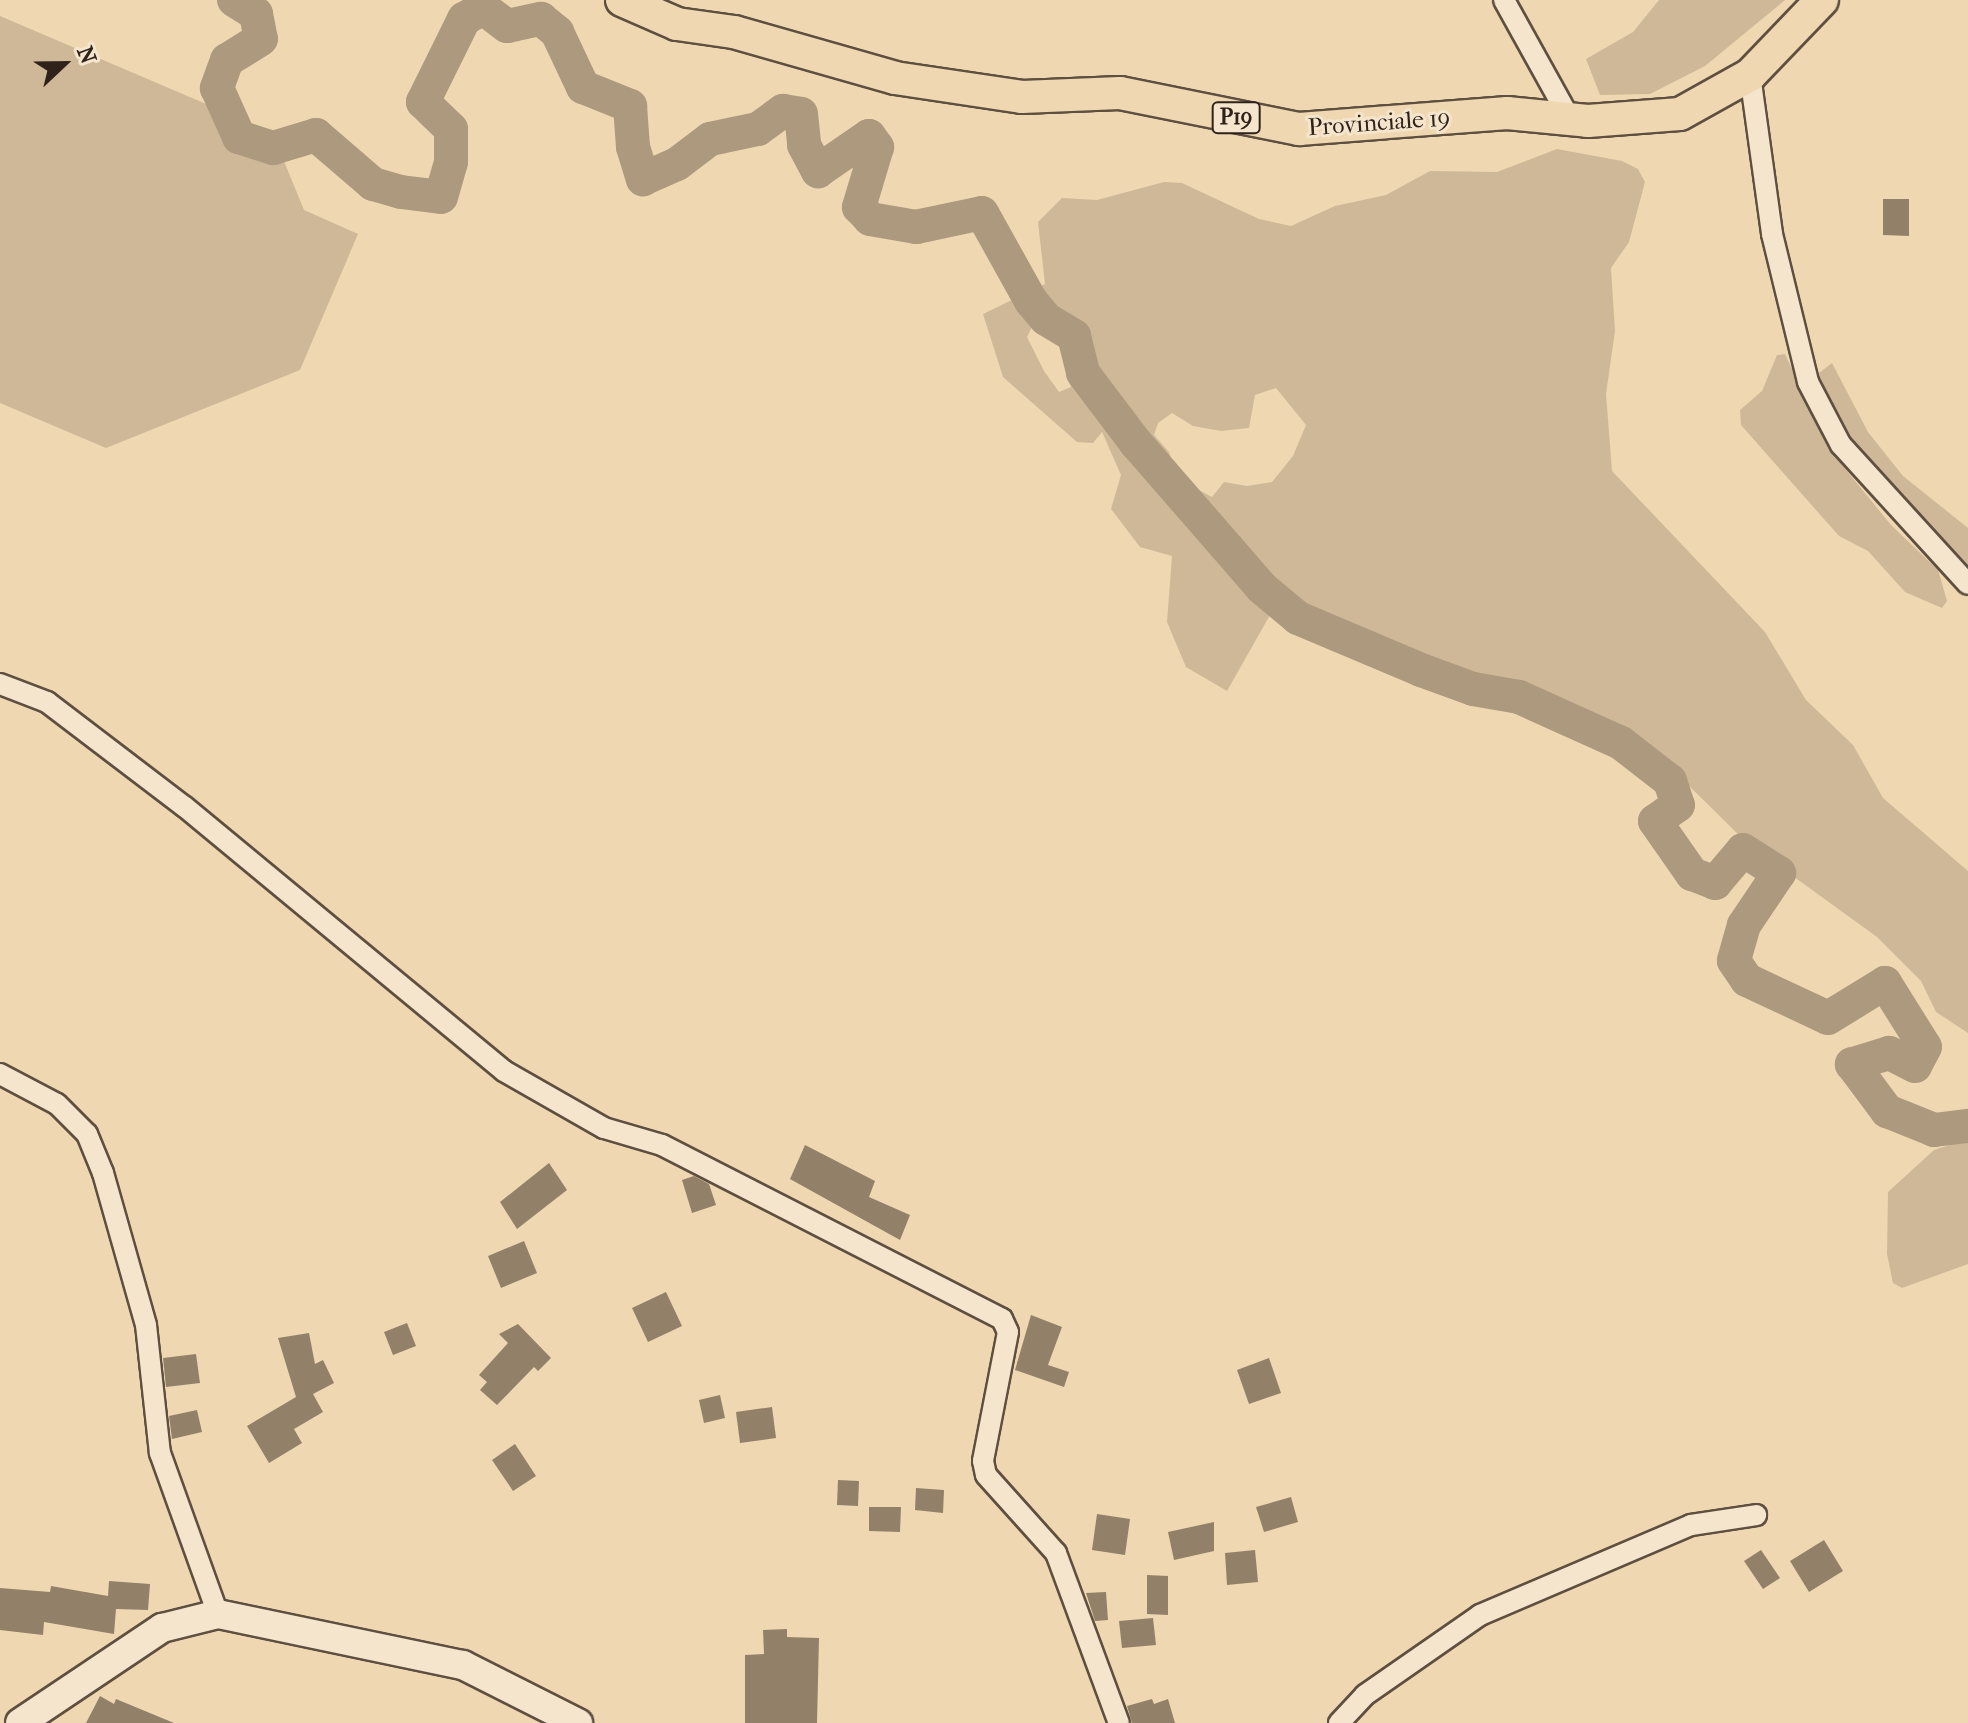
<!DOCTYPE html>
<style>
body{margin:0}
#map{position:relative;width:1968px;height:1723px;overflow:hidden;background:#efd7b1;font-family:"IM FELL French Canon",serif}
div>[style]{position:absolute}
.green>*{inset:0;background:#ceb898}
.river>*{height:34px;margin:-17px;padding:0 17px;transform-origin:17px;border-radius:17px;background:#ad997e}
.building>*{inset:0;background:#928069}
.roads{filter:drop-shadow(2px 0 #5e4f40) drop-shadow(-2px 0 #5e4f40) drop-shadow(0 2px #5e4f40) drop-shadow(0 -2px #5e4f40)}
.street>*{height:20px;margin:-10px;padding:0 10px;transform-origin:10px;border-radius:10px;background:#f5e5cc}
.secondary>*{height:28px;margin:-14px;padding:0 14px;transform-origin:14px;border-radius:14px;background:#f5e5cc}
.primary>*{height:32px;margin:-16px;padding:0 16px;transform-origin:16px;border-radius:16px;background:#efd7b1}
span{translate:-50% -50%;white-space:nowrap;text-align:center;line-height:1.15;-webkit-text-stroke:6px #f5e5cc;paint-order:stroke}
.shield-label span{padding:2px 6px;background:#f5e5cc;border:2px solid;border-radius:6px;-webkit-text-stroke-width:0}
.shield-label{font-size:22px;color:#2e221b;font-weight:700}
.street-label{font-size:24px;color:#2e221b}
.north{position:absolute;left:24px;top:24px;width:80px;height:80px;-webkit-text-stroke:6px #f5e5cc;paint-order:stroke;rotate:68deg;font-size:22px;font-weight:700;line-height:32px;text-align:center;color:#2e221b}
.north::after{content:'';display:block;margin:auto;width:28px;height:36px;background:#2e221b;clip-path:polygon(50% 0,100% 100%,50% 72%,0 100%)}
</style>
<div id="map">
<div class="green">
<i style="clip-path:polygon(1659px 0,1785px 0,1705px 66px,1650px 94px,1600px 95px,1586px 59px,1633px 32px)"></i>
<i style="clip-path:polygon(0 16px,272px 132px,304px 210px,358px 234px,300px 370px,106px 448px,0 403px)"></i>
<i style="clip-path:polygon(evenodd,1557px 149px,1622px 161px,1638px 169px,1645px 182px,1629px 242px,1611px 268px,1615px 331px,1606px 394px,1612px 471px,1765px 632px,1806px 700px,1853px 745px,1883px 798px,1968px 871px,1968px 1033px,1936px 1012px,1921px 981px,1877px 937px,1746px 842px,1675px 772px,1592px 717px,1446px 670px,1299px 607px,1270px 615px,1227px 691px,1186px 667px,1167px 622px,1172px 556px,1140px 547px,1111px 509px,1121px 475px,1102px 432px,1093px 443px,1077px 442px,1003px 377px,983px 314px,1045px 284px,1038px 222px,1062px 198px,1097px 200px,1164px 182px,1182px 183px,1259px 219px,1291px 226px,1335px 206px,1386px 195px,1430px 171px,1497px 172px,1557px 149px,1033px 325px,1061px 341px,1071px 387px,1059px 392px,1044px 371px,1027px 337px,1033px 325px,1557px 149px,1276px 388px,1306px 425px,1293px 456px,1272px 482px,1247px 486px,1224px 482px,1212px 497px,1178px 479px,1169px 452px,1154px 435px,1158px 423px,1172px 413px,1193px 426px,1221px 431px,1249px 428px,1255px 395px,1276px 388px)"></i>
<i style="clip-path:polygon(1785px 354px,1829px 449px,1891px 525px,1938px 570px,1947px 601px,1942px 608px,1905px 592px,1868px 551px,1839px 536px,1741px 425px,1740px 410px,1762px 391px,1777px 355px)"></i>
<i style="clip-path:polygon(1832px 363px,1868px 432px,1903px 476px,1968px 528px,1968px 575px,1848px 445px,1820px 390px,1819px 373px)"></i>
<i style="clip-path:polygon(1968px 1139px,1968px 1264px,1902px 1288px,1893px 1283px,1887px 1254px,1888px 1192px,1934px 1150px)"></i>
</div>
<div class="river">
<i style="left:234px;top:0;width:26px;rotate:32deg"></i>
<i style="left:256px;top:14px;width:25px;rotate:79deg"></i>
<i style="left:261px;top:39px;width:40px;rotate:148deg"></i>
<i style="left:227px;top:60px;width:30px;rotate:110deg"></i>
<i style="left:217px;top:88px;width:54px;rotate:65.8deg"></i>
<i style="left:239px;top:137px;width:36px;rotate:18deg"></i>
<i style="left:273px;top:148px;width:45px;rotate:-16.8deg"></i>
<i style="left:316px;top:135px;width:75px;rotate:40.7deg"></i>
<i style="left:373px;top:184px;width:29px;rotate:16deg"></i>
<i style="left:401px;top:192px;width:40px;rotate:7.1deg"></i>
<i style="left:441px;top:197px;width:36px;rotate:-74deg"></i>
<i style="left:451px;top:162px;width:33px;rotate:-90deg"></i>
<i style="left:451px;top:129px;width:39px;rotate:-136deg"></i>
<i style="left:423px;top:102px;width:93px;rotate:-63.7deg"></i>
<i style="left:464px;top:19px;width:22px;rotate:-30deg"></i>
<i style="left:483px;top:8px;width:30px;rotate:37deg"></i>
<i style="left:507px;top:26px;width:35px;rotate:-12deg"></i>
<i style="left:541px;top:19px;width:21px;rotate:39deg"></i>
<i style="left:557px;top:32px;width:61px;rotate:64.7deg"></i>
<i style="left:583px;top:87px;width:51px;rotate:22deg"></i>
<i style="left:630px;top:106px;width:41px;rotate:85.8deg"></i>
<i style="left:633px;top:147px;width:34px;rotate:73deg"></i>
<i style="left:643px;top:179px;width:37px;rotate:-24deg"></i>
<i style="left:677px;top:164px;width:41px;rotate:-37.1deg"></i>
<i style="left:710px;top:139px;width:49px;rotate:-11.8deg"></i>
<i style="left:758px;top:129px;width:31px;rotate:-36deg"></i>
<i style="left:783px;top:111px;width:18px;rotate:9deg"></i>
<i style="left:801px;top:114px;width:31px;rotate:84deg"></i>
<i style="left:804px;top:145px;width:30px;rotate:62deg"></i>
<i style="left:818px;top:171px;width:62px;rotate:-34.5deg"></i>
<i style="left:869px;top:136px;width:14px;rotate:54deg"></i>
<i style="left:877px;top:147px;width:63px;rotate:106.7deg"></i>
<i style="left:859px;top:207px;width:16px;rotate:47deg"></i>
<i style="left:870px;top:219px;width:47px;rotate:9.9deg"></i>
<i style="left:916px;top:227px;width:67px;rotate:-12deg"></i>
<i style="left:982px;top:213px;width:101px;rotate:60.9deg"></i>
<i style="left:1031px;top:301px;width:23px;rotate:50deg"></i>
<i style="left:1046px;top:319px;width:33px;rotate:31deg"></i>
<i style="left:1074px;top:336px;width:38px;rotate:76deg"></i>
<i style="left:1083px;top:373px;width:88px;rotate:52.9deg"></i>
<i style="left:1136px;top:443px;width:192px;rotate:49deg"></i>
<i style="left:1262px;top:588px;width:47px;rotate:39.8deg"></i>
<i style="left:1298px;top:618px;width:134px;rotate:22.9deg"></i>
<i style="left:1421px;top:670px;width:55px;rotate:20.1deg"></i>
<i style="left:1473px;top:689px;width:47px;rotate:9.9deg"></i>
<i style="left:1519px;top:697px;width:112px;rotate:24.3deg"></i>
<i style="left:1621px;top:743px;width:62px;rotate:37.8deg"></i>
<i style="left:1670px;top:781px;width:25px;rotate:72deg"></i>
<i style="left:1678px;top:805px;width:28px;rotate:145deg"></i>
<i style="left:1655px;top:821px;width:65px;rotate:55.1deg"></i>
<i style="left:1692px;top:874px;width:25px;rotate:21deg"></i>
<i style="left:1715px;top:883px;width:43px;rotate:-49.7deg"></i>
<i style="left:1743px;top:850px;width:43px;rotate:32.6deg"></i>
<i style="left:1779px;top:873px;width:63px;rotate:123.9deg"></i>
<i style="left:1744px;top:925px;width:37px;rotate:106deg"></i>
<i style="left:1734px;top:961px;width:23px;rotate:56deg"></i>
<i style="left:1747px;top:980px;width:89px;rotate:25.1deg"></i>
<i style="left:1828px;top:1018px;width:67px;rotate:-31.6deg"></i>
<i style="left:1885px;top:983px;width:75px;rotate:58deg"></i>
<i style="left:1925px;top:1047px;width:21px;rotate:118deg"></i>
<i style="left:1915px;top:1066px;width:29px;rotate:-153deg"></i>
<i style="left:1889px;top:1053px;width:39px;rotate:163deg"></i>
<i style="left:1852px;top:1064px;width:59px;rotate:53.3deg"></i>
<i style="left:1887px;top:1111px;width:51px;rotate:22deg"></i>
<i style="left:1934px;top:1130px;width:34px;rotate:-7deg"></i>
</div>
<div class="building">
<i style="clip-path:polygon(1883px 199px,1909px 199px,1909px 236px,1883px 235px)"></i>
<i style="clip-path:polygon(805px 1145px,875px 1181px,869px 1197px,910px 1215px,900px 1240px,790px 1179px)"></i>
<i style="clip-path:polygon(549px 1163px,567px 1190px,517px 1229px,500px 1202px)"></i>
<i style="clip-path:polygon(694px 1176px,709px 1184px,716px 1205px,692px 1213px,682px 1180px)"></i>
<i style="clip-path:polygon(524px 1241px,537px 1273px,501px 1288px,488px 1256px)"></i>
<i style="clip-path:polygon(666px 1292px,682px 1326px,648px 1342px,632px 1308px)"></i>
<i style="clip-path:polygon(1031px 1315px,1062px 1327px,1048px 1365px,1069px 1372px,1064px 1387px,1015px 1370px)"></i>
<i style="clip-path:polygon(407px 1323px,416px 1346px,393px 1355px,384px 1332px)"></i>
<i style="clip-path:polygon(518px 1324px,551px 1358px,538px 1371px,534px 1367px,497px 1405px,480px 1390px,487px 1382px,479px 1375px,508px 1343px,499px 1334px)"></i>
<i style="clip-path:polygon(309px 1333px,315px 1364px,323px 1360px,334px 1383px,313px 1394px,323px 1412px,294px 1429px,302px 1443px,269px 1463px,247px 1426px,296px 1397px,278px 1338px)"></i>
<i style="clip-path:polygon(196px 1354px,200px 1383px,166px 1387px,163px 1358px)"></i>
<i style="clip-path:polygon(1269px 1358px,1281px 1393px,1249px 1404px,1237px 1370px)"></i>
<i style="clip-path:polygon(720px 1395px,725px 1418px,704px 1423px,699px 1400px)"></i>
<i style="clip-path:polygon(772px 1407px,776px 1438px,740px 1443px,736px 1412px)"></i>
<i style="clip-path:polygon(197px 1410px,202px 1432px,172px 1439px,169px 1416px)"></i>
<i style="clip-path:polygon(515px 1444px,536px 1476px,513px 1491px,492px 1460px)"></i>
<i style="clip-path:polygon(838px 1480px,859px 1481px,858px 1506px,837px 1505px)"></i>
<i style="clip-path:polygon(916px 1488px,944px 1490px,943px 1513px,915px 1510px)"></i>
<i style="clip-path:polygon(1291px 1497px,1298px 1522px,1264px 1532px,1256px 1507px)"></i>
<i style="clip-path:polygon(869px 1507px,901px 1507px,900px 1532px,869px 1531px)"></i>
<i style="clip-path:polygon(1097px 1514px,1130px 1519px,1125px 1555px,1092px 1550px)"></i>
<i style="clip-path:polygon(1214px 1522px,1214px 1551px,1174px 1560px,1168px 1532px)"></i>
<i style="clip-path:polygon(1824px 1540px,1843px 1571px,1809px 1592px,1790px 1561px)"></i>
<i style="clip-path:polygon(1255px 1550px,1258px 1582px,1227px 1585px,1225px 1553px)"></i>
<i style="clip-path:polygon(1761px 1550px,1780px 1578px,1763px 1589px,1744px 1561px)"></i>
<i style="clip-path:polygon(1147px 1575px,1168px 1576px,1168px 1615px,1147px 1614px)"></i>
<i style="clip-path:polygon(109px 1581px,150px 1584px,148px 1610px,116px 1609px,114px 1634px,44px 1622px,43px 1635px,0 1630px,0 1588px,50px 1592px,51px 1586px,108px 1596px)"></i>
<i style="clip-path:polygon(1106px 1592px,1108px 1620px,1095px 1621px,1086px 1593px)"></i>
<i style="clip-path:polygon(1153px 1618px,1156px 1645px,1122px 1648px,1119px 1621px)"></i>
<i style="clip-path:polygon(787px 1629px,787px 1637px,819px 1638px,817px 1723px,745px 1723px,745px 1655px,764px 1654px,763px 1630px)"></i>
<i style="clip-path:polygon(100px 1696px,114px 1704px,116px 1699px,174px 1723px,86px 1723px)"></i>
<i style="clip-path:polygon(1152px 1699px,1154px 1704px,1168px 1699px,1175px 1723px,1132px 1723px,1127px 1706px)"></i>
</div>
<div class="roads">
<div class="street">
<i style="left:1504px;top:0;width:136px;rotate:61deg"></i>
<i style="left:1750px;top:75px;width:161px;rotate:82.1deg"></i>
<i style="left:1772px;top:234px;width:152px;rotate:76.3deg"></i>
<i style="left:1808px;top:382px;width:71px;rotate:62.4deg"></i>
<i style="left:1841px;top:445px;width:188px;rotate:47.6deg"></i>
<i style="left:0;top:684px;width:50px;rotate:21deg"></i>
<i style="left:47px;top:702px;width:173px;rotate:37.3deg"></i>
<i style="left:185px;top:807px;width:414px;rotate:39.6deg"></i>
<i style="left:504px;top:1071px;width:115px;rotate:29.7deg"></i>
<i style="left:604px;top:1128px;width:60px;rotate:16.3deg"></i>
<i style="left:662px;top:1145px;width:382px;rotate:27.1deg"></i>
<i style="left:1002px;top:1319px;width:14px;rotate:65deg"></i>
<i style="left:1008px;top:1332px;width:131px;rotate:101deg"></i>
<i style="left:983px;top:1461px;width:14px;rotate:78deg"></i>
<i style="left:986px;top:1475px;width:105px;rotate:48.1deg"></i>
<i style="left:1056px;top:1553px;width:181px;rotate:69.7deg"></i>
<i style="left:0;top:1074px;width:64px;rotate:27.8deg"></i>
<i style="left:57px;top:1104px;width:42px;rotate:45deg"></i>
<i style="left:87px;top:1134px;width:42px;rotate:67.7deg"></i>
<i style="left:103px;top:1173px;width:158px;rotate:74.2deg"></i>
<i style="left:146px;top:1325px;width:129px;rotate:83.8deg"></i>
<i style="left:160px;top:1453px;width:171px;rotate:70.2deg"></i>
<i style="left:1339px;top:1723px;width:38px;rotate:-47deg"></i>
<i style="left:1365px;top:1695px;width:140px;rotate:-34.8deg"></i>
<i style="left:1480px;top:1615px;width:229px;rotate:-23.1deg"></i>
<i style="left:1691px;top:1525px;width:66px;rotate:-8.7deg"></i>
</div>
<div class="secondary">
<i style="left:20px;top:1723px;width:171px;rotate:-33.8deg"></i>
<i style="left:162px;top:1628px;width:58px;rotate:-14deg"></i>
<i style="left:218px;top:1614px;width:250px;rotate:11.8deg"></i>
<i style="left:463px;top:1665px;width:129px;rotate:26.8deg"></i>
</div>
<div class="primary">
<i style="left:622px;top:0;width:60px;rotate:23.6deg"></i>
<i style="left:677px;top:24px;width:58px;rotate:8deg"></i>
<i style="left:734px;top:32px;width:167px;rotate:15.9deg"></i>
<i style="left:895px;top:78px;width:128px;rotate:8.5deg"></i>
<i style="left:1022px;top:97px;width:98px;rotate:-2.3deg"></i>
<i style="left:1120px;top:93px;width:183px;rotate:11.4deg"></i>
<i style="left:1299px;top:129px;width:209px;rotate:-4.4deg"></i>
<i style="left:1507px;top:113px;width:81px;rotate:5.6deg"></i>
<i style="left:1588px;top:121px;width:92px;rotate:-4.4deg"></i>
<i style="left:1680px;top:114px;width:80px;rotate:-29.1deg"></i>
<i style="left:1750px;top:75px;width:104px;rotate:-46.2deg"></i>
</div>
</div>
<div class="shield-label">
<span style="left:1236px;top:118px">P19</span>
</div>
<div class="street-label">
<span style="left:1379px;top:123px;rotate:-4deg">Provinciale 19</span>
</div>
<div class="north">N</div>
</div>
